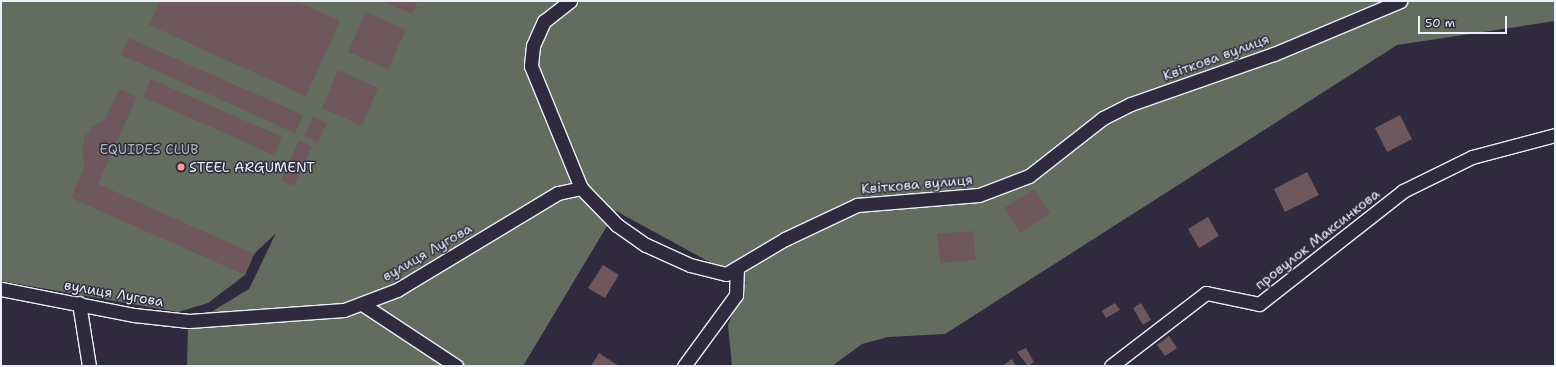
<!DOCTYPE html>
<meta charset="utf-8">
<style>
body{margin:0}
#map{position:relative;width:1556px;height:367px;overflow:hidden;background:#2f2a3d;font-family:"Shantell Sans",sans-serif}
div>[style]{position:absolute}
.green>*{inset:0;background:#646c60}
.building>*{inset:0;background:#6e585d}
.roads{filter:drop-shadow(1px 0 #e8f1f8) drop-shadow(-1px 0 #e8f1f8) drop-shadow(0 1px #e8f1f8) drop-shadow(0 -1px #e8f1f8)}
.minor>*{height:13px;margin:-6.5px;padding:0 6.5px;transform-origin:6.5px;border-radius:6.5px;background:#2f2a3d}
.dots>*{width:11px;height:11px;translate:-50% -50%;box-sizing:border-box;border:2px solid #2f2a3d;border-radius:50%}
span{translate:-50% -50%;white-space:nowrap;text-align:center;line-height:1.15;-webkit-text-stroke:3px #2f2a3d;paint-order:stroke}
.street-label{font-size:14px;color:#e8f1f8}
.park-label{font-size:14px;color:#adb5b4}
.poi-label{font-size:14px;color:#e8f1f8}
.left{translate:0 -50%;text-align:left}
.frame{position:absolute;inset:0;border:2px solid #e8f1f8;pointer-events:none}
.scale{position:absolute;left:1418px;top:16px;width:89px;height:18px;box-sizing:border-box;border:2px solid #e8f1f8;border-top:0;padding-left:5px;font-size:12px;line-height:14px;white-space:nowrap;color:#e8f1f8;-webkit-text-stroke:3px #2f2a3d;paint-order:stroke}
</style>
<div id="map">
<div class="green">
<i style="clip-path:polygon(1px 1px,1555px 1px,1555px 21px,1397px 45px,945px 334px,888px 337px,862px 344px,832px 366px,732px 366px,728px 325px,746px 282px,616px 211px,523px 366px,187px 366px,188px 326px,249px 289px,276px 233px,254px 254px,245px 275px,208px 303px,178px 312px,1px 281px)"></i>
</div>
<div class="building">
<i style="clip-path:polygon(160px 1px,297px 1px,340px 21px,306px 96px,149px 25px)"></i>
<i style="clip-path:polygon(382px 1px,418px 1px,412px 14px)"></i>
<i style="clip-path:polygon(366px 12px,406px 30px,388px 69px,348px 52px)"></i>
<i style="clip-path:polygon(129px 38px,303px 115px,295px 133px,121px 55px)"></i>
<i style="clip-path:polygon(338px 70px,378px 88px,362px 126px,322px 108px)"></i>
<i style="clip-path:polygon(151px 79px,282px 137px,274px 155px,143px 97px)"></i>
<i style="clip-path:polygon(119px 89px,137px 97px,98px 184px,254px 254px,245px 275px,71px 198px,85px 165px,82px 151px,84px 138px,93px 126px,105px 120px)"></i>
<i style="clip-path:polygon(1400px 115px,1412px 139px,1387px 152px,1375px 128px)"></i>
<i style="clip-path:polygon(313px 117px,327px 123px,318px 142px,304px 136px)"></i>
<i style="clip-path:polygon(299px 140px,312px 146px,294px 186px,281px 180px)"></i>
<i style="clip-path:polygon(1307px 172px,1319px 195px,1285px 212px,1274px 189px)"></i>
<i style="clip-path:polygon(1034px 189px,1050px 213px,1020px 233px,1004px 208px)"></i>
<i style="clip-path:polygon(1208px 217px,1219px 236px,1199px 248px,1188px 229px)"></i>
<i style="clip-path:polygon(973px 231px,976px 260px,940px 263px,937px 234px)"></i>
<i style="clip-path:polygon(603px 265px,619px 275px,605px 298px,588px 288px)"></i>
<i style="clip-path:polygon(1115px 303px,1120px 310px,1106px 318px,1102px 311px)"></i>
<i style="clip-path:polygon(1141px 303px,1151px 320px,1143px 325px,1133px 308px)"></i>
<i style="clip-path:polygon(1169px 336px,1177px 348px,1165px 356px,1157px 345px)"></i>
<i style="clip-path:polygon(1026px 348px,1034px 362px,1028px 366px,1017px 352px)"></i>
<i style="clip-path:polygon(599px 353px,619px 366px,591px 366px)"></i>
<i style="clip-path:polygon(1012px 359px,1016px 366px,1002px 366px)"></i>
</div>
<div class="roads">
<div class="minor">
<i style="left:570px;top:1px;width:33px;rotate:142deg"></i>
<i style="left:544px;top:21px;width:27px;rotate:114deg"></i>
<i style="left:533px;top:46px;width:20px;rotate:96deg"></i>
<i style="left:531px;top:66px;width:132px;rotate:67.7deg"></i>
<i style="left:1px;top:289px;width:136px;rotate:11.1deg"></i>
<i style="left:134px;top:315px;width:55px;rotate:6.2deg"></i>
<i style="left:189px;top:321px;width:155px;rotate:-4.1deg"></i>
<i style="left:344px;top:310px;width:57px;rotate:-20.7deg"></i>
<i style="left:397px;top:290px;width:188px;rotate:-31.1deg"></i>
<i style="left:558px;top:193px;width:24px;rotate:-12deg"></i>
<i style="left:581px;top:188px;width:52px;rotate:45.8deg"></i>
<i style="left:617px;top:225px;width:35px;rotate:35deg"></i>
<i style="left:646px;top:245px;width:48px;rotate:24.4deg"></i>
<i style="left:690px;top:265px;width:37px;rotate:14deg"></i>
<i style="left:726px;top:274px;width:69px;rotate:-30.7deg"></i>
<i style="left:785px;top:239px;width:80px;rotate:-25.3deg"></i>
<i style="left:857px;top:205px;width:122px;rotate:-4.7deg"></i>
<i style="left:979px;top:195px;width:53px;rotate:-20.8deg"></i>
<i style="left:1029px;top:176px;width:94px;rotate:-38.1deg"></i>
<i style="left:1103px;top:118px;width:31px;rotate:-27deg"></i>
<i style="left:1131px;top:104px;width:151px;rotate:-19.3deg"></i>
<i style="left:1274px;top:54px;width:137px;rotate:-22.8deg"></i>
<i style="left:79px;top:303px;width:64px;rotate:81deg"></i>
<i style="left:362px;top:304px;width:113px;rotate:33.4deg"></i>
<i style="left:684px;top:366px;width:88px;rotate:-53.8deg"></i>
<i style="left:736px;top:295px;width:27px;rotate:-88deg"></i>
<i style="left:1111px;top:366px;width:120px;rotate:-37.5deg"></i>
<i style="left:1206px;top:293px;width:54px;rotate:11.7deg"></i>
<i style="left:1259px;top:304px;width:183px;rotate:-38.1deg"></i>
<i style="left:1403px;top:191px;width:77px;rotate:-26.2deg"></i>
<i style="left:1472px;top:157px;width:86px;rotate:-14.8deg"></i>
</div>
</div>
<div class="dots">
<i style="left:181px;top:167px;background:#ff9aa2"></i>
</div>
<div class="street-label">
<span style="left:1216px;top:57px;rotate:-20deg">Квіткова вулиця</span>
<span style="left:917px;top:184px;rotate:-5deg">Квіткова вулиця</span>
<span style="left:1317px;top:239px;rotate:-38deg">провулок Максинкова</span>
<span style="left:427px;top:252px;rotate:-30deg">вулиця Лугова</span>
<span style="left:114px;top:293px;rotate:10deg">вулиця Лугова</span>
</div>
<div class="park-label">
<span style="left:149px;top:149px">EQUIDES CLUB</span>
</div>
<div class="poi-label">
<span class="left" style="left:189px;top:167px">STEEL ARGUMENT</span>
</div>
<div class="frame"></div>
<div class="scale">50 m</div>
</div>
